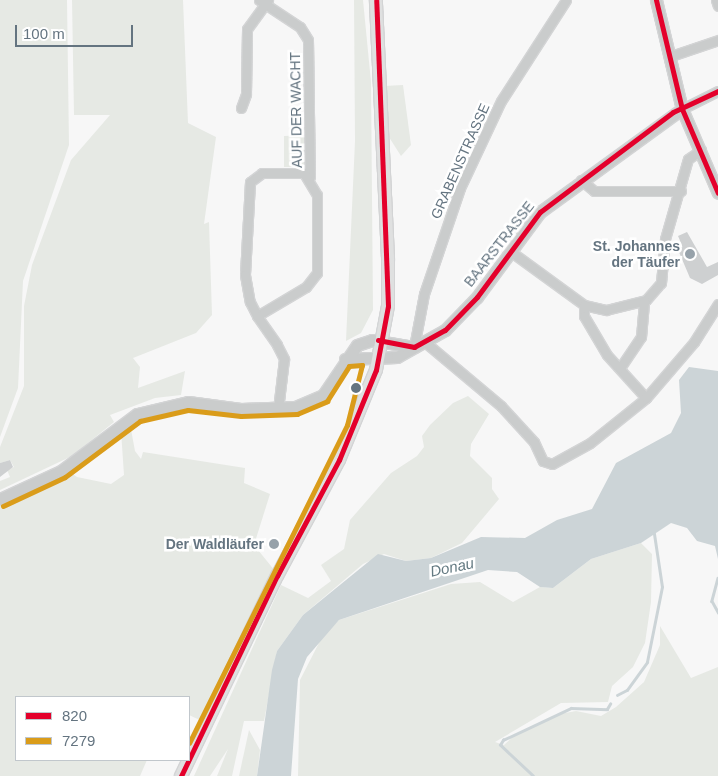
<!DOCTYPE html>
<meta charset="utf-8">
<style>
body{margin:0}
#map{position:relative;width:718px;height:776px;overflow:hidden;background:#f7f7f7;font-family:Helvetica,sans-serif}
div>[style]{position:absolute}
.green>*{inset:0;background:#e6e9e4}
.water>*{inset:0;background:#ccd4d7}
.stream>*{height:2.5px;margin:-1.25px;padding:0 1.25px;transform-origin:1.25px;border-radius:1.25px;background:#ccd4d7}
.building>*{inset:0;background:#ced0d1}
.roads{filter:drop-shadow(1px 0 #d3d4d5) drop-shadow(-1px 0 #d3d4d5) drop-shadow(0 1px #d3d4d5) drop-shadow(0 -1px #d3d4d5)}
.minor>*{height:9px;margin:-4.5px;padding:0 4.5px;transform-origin:4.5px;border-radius:4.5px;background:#cacccc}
.tertiary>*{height:11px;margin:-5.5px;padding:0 5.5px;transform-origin:5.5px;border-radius:5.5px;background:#cacccc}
.secondary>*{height:12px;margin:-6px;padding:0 6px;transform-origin:6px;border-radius:6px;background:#dfe0e0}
.bus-1>*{height:5px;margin:-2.5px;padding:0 2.5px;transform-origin:2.5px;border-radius:2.5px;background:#e4002b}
.bus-2>*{height:5px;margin:-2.5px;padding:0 2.5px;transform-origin:2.5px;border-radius:2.5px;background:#da9c1a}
.dots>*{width:14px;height:14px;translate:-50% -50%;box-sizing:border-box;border:2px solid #fff;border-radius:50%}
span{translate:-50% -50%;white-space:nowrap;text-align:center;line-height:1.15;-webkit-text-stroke:5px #fff;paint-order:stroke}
.street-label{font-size:14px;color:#647480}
.poi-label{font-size:14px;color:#647480;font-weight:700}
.right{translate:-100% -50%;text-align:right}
.water-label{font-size:15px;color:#647a82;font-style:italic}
.legend{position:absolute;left:15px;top:696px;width:175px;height:65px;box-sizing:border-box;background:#fff;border:1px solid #c1c7cc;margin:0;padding:6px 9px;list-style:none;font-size:15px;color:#647480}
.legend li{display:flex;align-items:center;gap:10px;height:25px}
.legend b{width:25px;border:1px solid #c1c7cc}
.scale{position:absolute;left:15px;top:25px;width:118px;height:22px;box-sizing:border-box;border:2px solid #647480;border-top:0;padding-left:6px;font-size:15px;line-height:18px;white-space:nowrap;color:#647480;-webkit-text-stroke:4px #fff;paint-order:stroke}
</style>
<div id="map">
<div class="green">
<i style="clip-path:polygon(0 0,67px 0,69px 145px,23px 281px,18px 388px,0 437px)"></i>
<i style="clip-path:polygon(72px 0,183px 0,188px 123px,216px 137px,204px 224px,209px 222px,212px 315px,196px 333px,133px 358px,140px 367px,138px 388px,185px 371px,181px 395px,155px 398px,110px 415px,114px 422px,72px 456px,0 490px,0 481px,10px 477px,7px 470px,14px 467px,10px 460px,0 463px,0 447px,24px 386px,24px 306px,32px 265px,71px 160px,110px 115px,74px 115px)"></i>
<i style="clip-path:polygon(354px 0,363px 0,371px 82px,373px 310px,361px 333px,346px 341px,355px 141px)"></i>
<i style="clip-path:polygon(403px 85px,411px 145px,401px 156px,387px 134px,384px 86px)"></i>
<i style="clip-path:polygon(306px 135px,306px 167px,284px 167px,284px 136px)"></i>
<i style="clip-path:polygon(468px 396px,489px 414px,471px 444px,470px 456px,492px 478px,492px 489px,499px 499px,462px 543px,431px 558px,406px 561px,384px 554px,363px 564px,303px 615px,277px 651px,264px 721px,244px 721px,232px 776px,217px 776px,228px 749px,210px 776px,194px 776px,281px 585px,308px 598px,331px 581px,321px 565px,344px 549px,350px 520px,391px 473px,417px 456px,424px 447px,422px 436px,430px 425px,453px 403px)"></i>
<i style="clip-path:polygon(130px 424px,135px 451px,141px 459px,143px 452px,245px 468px,244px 483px,270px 494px,254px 545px,275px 571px,202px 721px,189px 715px,189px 697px,16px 697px,16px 760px,147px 760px,140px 776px,0 776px,0 503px,67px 470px,77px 477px,111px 484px,124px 475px,121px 431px)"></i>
<i style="clip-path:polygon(641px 543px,652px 554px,651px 602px,645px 643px,633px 667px,612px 686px,608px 702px,561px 703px,495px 742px,504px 745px,516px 734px,560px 714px,576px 711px,601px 716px,616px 707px,644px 682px,660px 645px,660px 626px,691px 678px,718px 667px,718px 776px,298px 776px,300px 680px,322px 637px,339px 620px,451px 584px,480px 582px,513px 602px,540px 587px,553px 588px,591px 559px)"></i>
<i style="clip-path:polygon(249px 730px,260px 750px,257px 776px,239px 776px)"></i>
</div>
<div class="water">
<i style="clip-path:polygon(689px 367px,718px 371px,718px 559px,715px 546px,697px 541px,687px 528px,671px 523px,641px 543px,591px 559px,553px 588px,540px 587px,517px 572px,488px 570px,339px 620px,307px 657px,298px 679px,291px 776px,257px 776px,272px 670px,277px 651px,303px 615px,378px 554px,406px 561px,431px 558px,481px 537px,525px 538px,557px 520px,592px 509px,616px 463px,671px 433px,681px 413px,679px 380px)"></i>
</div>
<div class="stream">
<i style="left:718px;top:578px;width:24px;rotate:105deg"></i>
<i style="left:712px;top:601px;width:13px;rotate:61deg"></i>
<i style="left:617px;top:695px;width:11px;rotate:-27deg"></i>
<i style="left:627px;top:690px;width:34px;rotate:-54deg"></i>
<i style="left:647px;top:662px;width:76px;rotate:-78.7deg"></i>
<i style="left:662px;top:587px;width:54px;rotate:-98.6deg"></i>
<i style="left:533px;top:776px;width:45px;rotate:-136.8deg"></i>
<i style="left:500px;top:745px;width:6px;rotate:-59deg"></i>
<i style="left:503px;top:740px;width:75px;rotate:-25.2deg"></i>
<i style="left:571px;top:708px;width:36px;rotate:2deg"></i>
<i style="left:607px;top:709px;width:6px;rotate:-59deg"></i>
</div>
<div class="building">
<i style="clip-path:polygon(687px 232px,707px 267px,718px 262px,718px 275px,702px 284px,690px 278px,676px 245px,681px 243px,678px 236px)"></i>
<i style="clip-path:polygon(10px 460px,13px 467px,0 477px,0 463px)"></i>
</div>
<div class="roads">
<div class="minor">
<i style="left:259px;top:0;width:49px;rotate:33.4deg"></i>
<i style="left:300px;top:27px;width:15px;rotate:58deg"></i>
<i style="left:308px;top:40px;width:137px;rotate:89.2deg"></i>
<i style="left:716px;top:0;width:6px;rotate:72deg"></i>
<i style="left:671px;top:56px;width:50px;rotate:-18.8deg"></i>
<i style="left:241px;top:108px;width:15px;rotate:-70deg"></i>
<i style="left:246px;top:94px;width:65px;rotate:-89.1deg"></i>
<i style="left:247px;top:29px;width:36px;rotate:-54deg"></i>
<i style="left:682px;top:109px;width:40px;rotate:-26.6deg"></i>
<i style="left:581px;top:180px;width:17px;rotate:40deg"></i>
<i style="left:594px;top:191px;width:87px"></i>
<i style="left:510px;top:251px;width:92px;rotate:36.1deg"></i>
<i style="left:584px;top:305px;width:23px;rotate:13deg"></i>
<i style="left:606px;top:310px;width:41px;rotate:-14deg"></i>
<i style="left:646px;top:300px;width:23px;rotate:-49deg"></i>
<i style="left:661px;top:283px;width:44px;rotate:-84.8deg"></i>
<i style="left:665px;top:239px;width:83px;rotate:-74deg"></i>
<i style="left:688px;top:159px;width:16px;rotate:-35deg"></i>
<i style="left:584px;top:305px;width:11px;rotate:90deg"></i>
<i style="left:584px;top:316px;width:45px;rotate:59.5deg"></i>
<i style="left:607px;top:355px;width:58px;rotate:47.8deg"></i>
<i style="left:257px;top:316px;width:57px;rotate:-30.6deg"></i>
<i style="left:306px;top:287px;width:18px;rotate:-52deg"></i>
<i style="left:317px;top:273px;width:78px;rotate:-90deg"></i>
<i style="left:317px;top:195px;width:26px;rotate:-121deg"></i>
<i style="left:304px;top:173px;width:42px;rotate:180deg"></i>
<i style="left:262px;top:173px;width:15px;rotate:143deg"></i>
<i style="left:250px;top:182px;width:93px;rotate:93.1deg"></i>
<i style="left:245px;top:275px;width:27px;rotate:80deg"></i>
<i style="left:250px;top:302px;width:16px;rotate:63deg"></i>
<i style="left:257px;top:316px;width:35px;rotate:55deg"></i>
<i style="left:277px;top:345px;width:16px;rotate:63deg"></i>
<i style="left:284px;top:359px;width:50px;rotate:96.8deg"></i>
<i style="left:426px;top:343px;width:98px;rotate:40deg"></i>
<i style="left:501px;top:406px;width:49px;rotate:47.5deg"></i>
<i style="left:534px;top:442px;width:21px;rotate:65deg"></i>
<i style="left:543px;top:461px;width:9px;rotate:18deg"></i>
<i style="left:552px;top:464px;width:43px;rotate:-28.9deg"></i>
<i style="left:590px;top:443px;width:72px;rotate:-38.8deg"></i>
<i style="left:646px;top:398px;width:74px;rotate:-49.4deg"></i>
<i style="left:694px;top:342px;width:45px;rotate:-57.7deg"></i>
<i style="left:414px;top:347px;width:54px;rotate:-79.3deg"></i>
<i style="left:424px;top:294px;width:112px;rotate:-71.2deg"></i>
<i style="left:460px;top:188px;width:96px;rotate:-64.8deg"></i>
<i style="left:501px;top:101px;width:120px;rotate:-57.2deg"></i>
<i style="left:620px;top:368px;width:37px;rotate:-56deg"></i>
<i style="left:641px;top:337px;width:36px;rotate:-85deg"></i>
</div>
<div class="tertiary">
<i style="left:656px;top:0;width:112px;rotate:76.6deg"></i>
<i style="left:682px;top:109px;width:91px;rotate:66.8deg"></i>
<i style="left:345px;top:359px;width:52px;rotate:-2.2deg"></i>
<i style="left:397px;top:357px;width:55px;rotate:-29.4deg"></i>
<i style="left:445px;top:330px;width:46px;rotate:-45.9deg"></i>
<i style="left:477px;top:297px;width:106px;rotate:-53.5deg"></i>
<i style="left:540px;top:212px;width:175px;rotate:-36deg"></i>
<i style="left:0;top:499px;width:67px;rotate:-24.7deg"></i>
<i style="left:61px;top:471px;width:95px;rotate:-36.9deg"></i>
<i style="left:137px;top:414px;width:52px;rotate:-13.2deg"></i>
<i style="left:188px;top:402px;width:53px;rotate:7.5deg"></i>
<i style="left:241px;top:409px;width:54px;rotate:-2.1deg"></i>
<i style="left:295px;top:407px;width:30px;rotate:-23deg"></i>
<i style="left:323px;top:395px;width:60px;rotate:-55.8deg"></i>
<i style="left:357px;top:345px;width:16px;rotate:-18deg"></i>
<i style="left:372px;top:340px;width:43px;rotate:9.5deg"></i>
</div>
<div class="secondary">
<i style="left:181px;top:776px;width:222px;rotate:-64.4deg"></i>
<i style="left:277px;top:576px;width:132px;rotate:-61.9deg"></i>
<i style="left:339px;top:460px;width:97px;rotate:-67.7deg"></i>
<i style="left:376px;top:370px;width:65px;rotate:-79.4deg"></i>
<i style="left:388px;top:306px;width:48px;rotate:-90deg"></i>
<i style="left:388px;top:258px;width:258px;rotate:-92.7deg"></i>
</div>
</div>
<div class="bus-1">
<i style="left:656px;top:0;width:112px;rotate:76.6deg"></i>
<i style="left:682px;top:109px;width:91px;rotate:66.8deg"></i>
<i style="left:378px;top:340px;width:37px;rotate:11deg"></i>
<i style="left:414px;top:347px;width:35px;rotate:-29deg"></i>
<i style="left:445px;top:330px;width:46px;rotate:-45.9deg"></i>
<i style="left:477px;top:297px;width:106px;rotate:-53.5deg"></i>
<i style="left:540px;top:212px;width:166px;rotate:-36.9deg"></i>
<i style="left:673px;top:112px;width:50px;rotate:-25deg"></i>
<i style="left:181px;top:776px;width:222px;rotate:-64.4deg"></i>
<i style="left:277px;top:576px;width:132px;rotate:-61.9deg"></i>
<i style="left:339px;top:460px;width:97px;rotate:-67.7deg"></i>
<i style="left:376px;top:370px;width:65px;rotate:-79.4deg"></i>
<i style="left:388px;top:306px;width:306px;rotate:-92.2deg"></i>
</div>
<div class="bus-2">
<i style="left:3px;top:506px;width:68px;rotate:-25.1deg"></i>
<i style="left:65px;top:477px;width:94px;rotate:-36.7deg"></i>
<i style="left:140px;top:421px;width:49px;rotate:-12.9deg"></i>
<i style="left:188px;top:410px;width:53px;rotate:6.5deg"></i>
<i style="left:241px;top:416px;width:56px;rotate:-2deg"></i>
<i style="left:297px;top:414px;width:33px;rotate:-23deg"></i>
<i style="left:327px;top:401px;width:41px;rotate:-57.8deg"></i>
<i style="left:349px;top:366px;width:13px;rotate:-4deg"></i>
<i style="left:362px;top:365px;width:62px;rotate:104deg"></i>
<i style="left:347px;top:425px;width:355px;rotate:116.4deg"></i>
</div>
<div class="dots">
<i style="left:690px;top:254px;background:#97a2aa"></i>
<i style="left:356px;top:388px;background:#647480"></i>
<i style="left:274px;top:544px;background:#97a2aa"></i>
</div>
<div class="street-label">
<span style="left:296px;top:110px;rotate:-91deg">AUF DER WACHT</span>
<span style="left:460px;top:161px;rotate:-66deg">GRABENSTRASSE</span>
<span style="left:499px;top:244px;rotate:-52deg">BAARSTRASSE</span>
</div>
<div class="poi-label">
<span class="right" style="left:680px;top:254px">St. Johannes<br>der Täufer</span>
<span class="right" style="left:264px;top:544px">Der Waldläufer</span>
</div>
<div class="water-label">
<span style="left:452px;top:567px;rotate:-12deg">Donau</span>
</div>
<ul class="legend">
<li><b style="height:6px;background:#e4002b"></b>820</li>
<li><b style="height:6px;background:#da9c1a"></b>7279</li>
</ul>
<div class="scale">100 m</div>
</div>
